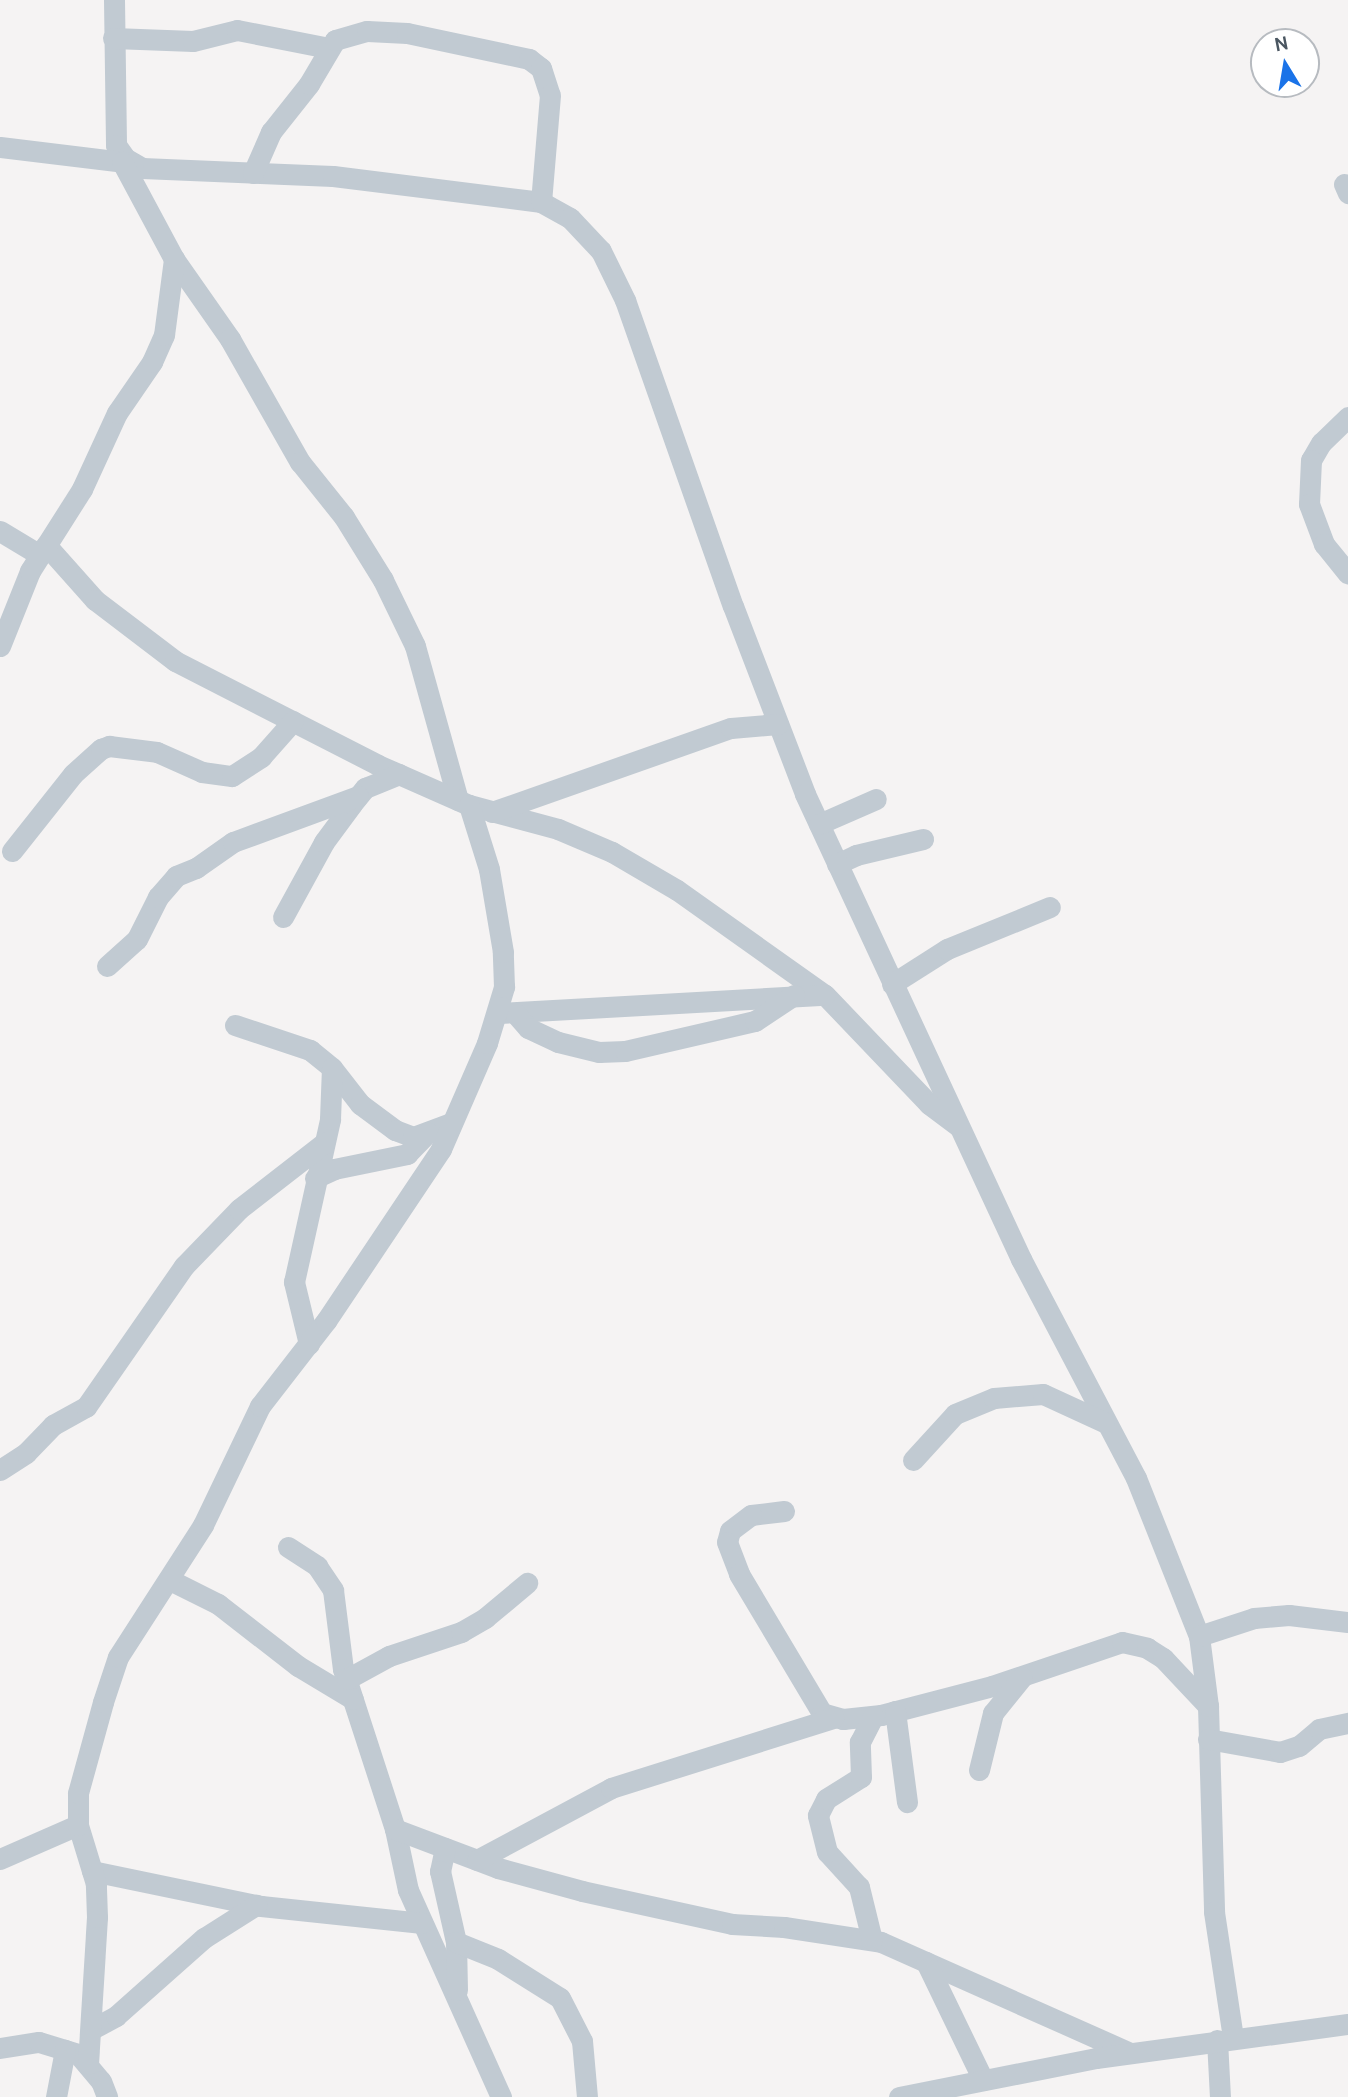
<!DOCTYPE html>
<style>
body{margin:0}
#map{position:relative;width:1348px;height:2097px;overflow:hidden;background:#f5f3f3;font-family:Cabin,sans-serif}
div>[style]{position:absolute}
.street>*{height:21px;margin:-10.5px;padding:0 10.5px;transform-origin:10.5px;border-radius:10.5px;background:#c1cad2}
span{translate:-50% -50%;white-space:nowrap;text-align:center;line-height:1.15;-webkit-text-stroke:5px #fff;paint-order:stroke}
.north{position:absolute;left:1250px;top:28px;width:70px;height:70px;box-sizing:border-box;background:#fff;border:2px solid #b7bbc0;border-radius:50%;rotate:349deg;font-size:19px;font-weight:700;line-height:28px;text-align:center;color:#4a5661}
.north::after{content:'';display:block;margin:auto;width:24px;height:32px;background:#1a73e8;clip-path:polygon(50% 0,100% 100%,50% 72%,0 100%)}
</style>
<div id="map">
<div class="street">
<i style="left:114px;top:0;width:145px;rotate:89.2deg"></i>
<i style="left:116px;top:145px;width:16px;rotate:55deg"></i>
<i style="left:125px;top:158px;width:20px;rotate:30deg"></i>
<i style="left:142px;top:168px;width:191px;rotate:2.4deg"></i>
<i style="left:333px;top:176px;width:210px;rotate:7.1deg"></i>
<i style="left:541px;top:202px;width:33px;rotate:29deg"></i>
<i style="left:570px;top:218px;width:45px;rotate:46.8deg"></i>
<i style="left:601px;top:251px;width:55px;rotate:63.9deg"></i>
<i style="left:625px;top:300px;width:324px;rotate:70.6deg"></i>
<i style="left:733px;top:606px;width:201px;rotate:69deg"></i>
<i style="left:805px;top:794px;width:513px;rotate:65.08deg"></i>
<i style="left:1021px;top:1259px;width:247px;rotate:62.3deg"></i>
<i style="left:1136px;top:1478px;width:170px;rotate:68.3deg"></i>
<i style="left:1199px;top:1636px;width:71px;rotate:82.7deg"></i>
<i style="left:1208px;top:1706px;width:206px;rotate:88.3deg"></i>
<i style="left:1214px;top:1912px;width:126px;rotate:81.4deg"></i>
<i style="left:113px;top:38px;width:80px;rotate:2.1deg"></i>
<i style="left:193px;top:41px;width:45px;rotate:-14deg"></i>
<i style="left:237px;top:30px;width:94px;rotate:11.1deg"></i>
<i style="left:0;top:147px;width:134px;rotate:6.9deg"></i>
<i style="left:122px;top:162px;width:110px;rotate:61.8deg"></i>
<i style="left:174px;top:259px;width:98px;rotate:55deg"></i>
<i style="left:230px;top:339px;width:142px;rotate:60.4deg"></i>
<i style="left:300px;top:462px;width:70px;rotate:51.3deg"></i>
<i style="left:344px;top:517px;width:74px;rotate:58.2deg"></i>
<i style="left:383px;top:580px;width:73px;rotate:64.1deg"></i>
<i style="left:415px;top:646px;width:160px;rotate:74.4deg"></i>
<i style="left:253px;top:173px;width:45px;rotate:-66.3deg"></i>
<i style="left:271px;top:132px;width:61px;rotate:-51.6deg"></i>
<i style="left:309px;top:84px;width:51px;rotate:-59.4deg"></i>
<i style="left:335px;top:40px;width:33px;rotate:-16deg"></i>
<i style="left:367px;top:31px;width:40px;rotate:2.9deg"></i>
<i style="left:407px;top:33px;width:125px;rotate:12deg"></i>
<i style="left:529px;top:59px;width:15px;rotate:37deg"></i>
<i style="left:541px;top:68px;width:28px;rotate:72deg"></i>
<i style="left:550px;top:95px;width:107px;rotate:94.8deg"></i>
<i style="left:1344px;top:184px;width:10px;rotate:66deg"></i>
<i style="left:1348px;top:417px;width:37px;rotate:136deg"></i>
<i style="left:1321px;top:443px;width:20px;rotate:120deg"></i>
<i style="left:1311px;top:460px;width:44px;rotate:92.6deg"></i>
<i style="left:1309px;top:504px;width:43px;rotate:69.4deg"></i>
<i style="left:1324px;top:544px;width:38px;rotate:51deg"></i>
<i style="left:0;top:531px;width:47px;rotate:31deg"></i>
<i style="left:46px;top:545px;width:74px;rotate:48.3deg"></i>
<i style="left:95px;top:600px;width:101px;rotate:37.3deg"></i>
<i style="left:175px;top:661px;width:228px;rotate:27.1deg"></i>
<i style="left:378px;top:765px;width:99px;rotate:23.7deg"></i>
<i style="left:469px;top:805px;width:92px;rotate:15.1deg"></i>
<i style="left:558px;top:829px;width:59px;rotate:23.1deg"></i>
<i style="left:612px;top:852px;width:75px;rotate:30.3deg"></i>
<i style="left:677px;top:890px;width:181px;rotate:35.4deg"></i>
<i style="left:825px;top:995px;width:151px;rotate:46.3deg"></i>
<i style="left:929px;top:1104px;width:36px;rotate:37deg"></i>
<i style="left:0;top:646px;width:81px;rotate:-68.2deg"></i>
<i style="left:30px;top:571px;width:97px;rotate:-57.6deg"></i>
<i style="left:82px;top:489px;width:84px;rotate:-65.3deg"></i>
<i style="left:117px;top:413px;width:62px;rotate:-55.5deg"></i>
<i style="left:152px;top:362px;width:30px;rotate:-66deg"></i>
<i style="left:164px;top:335px;width:77px;rotate:-82.5deg"></i>
<i style="left:492px;top:812px;width:253px;rotate:-19.4deg"></i>
<i style="left:731px;top:728px;width:47px;rotate:-4.9deg"></i>
<i style="left:819px;top:824px;width:62px;rotate:-23.7deg"></i>
<i style="left:12px;top:851px;width:98px;rotate:-51.6deg"></i>
<i style="left:73px;top:774px;width:38px;rotate:-42deg"></i>
<i style="left:101px;top:749px;width:9px;rotate:-21deg"></i>
<i style="left:109px;top:746px;width:48px;rotate:7.1deg"></i>
<i style="left:157px;top:752px;width:49px;rotate:24deg"></i>
<i style="left:202px;top:772px;width:30px;rotate:8deg"></i>
<i style="left:232px;top:776px;width:35px;rotate:-33deg"></i>
<i style="left:261px;top:757px;width:48px;rotate:-48.4deg"></i>
<i style="left:837px;top:864px;width:21px;rotate:-25deg"></i>
<i style="left:856px;top:855px;width:69px;rotate:-13.4deg"></i>
<i style="left:283px;top:917px;width:85px;rotate:-61.3deg"></i>
<i style="left:324px;top:842px;width:47px;rotate:-53.6deg"></i>
<i style="left:352px;top:804px;width:21px;rotate:-51deg"></i>
<i style="left:365px;top:788px;width:37px;rotate:-22deg"></i>
<i style="left:107px;top:966px;width:40px;rotate:-42deg"></i>
<i style="left:137px;top:939px;width:47px;rotate:-63.4deg"></i>
<i style="left:158px;top:897px;width:28px;rotate:-49deg"></i>
<i style="left:176px;top:876px;width:22px;rotate:-22deg"></i>
<i style="left:196px;top:868px;width:45px;rotate:-35.1deg"></i>
<i style="left:233px;top:842px;width:133px;rotate:-20.2deg"></i>
<i style="left:892px;top:984px;width:65px;rotate:-32.5deg"></i>
<i style="left:947px;top:949px;width:111px;rotate:-22.2deg"></i>
<i style="left:499px;top:1013px;width:326px;rotate:-3.2deg"></i>
<i style="left:515px;top:1013px;width:20px;rotate:49deg"></i>
<i style="left:528px;top:1028px;width:33px;rotate:25deg"></i>
<i style="left:558px;top:1042px;width:42px;rotate:13.7deg"></i>
<i style="left:599px;top:1052px;width:26px;rotate:-2deg"></i>
<i style="left:625px;top:1051px;width:133px;rotate:-13deg"></i>
<i style="left:755px;top:1021px;width:47px;rotate:-33.7deg"></i>
<i style="left:235px;top:1025px;width:79px;rotate:18.4deg"></i>
<i style="left:310px;top:1050px;width:28px;rotate:39deg"></i>
<i style="left:332px;top:1068px;width:46px;rotate:52.1deg"></i>
<i style="left:360px;top:1104px;width:44px;rotate:36.6deg"></i>
<i style="left:395px;top:1130px;width:19px;rotate:21deg"></i>
<i style="left:413px;top:1137px;width:40px;rotate:-20.2deg"></i>
<i style="left:315px;top:1178px;width:21px;rotate:-25deg"></i>
<i style="left:334px;top:1169px;width:75px;rotate:-11.6deg"></i>
<i style="left:407px;top:1154px;width:30px;rotate:-46deg"></i>
<i style="left:309px;top:1344px;width:64px;rotate:-103.6deg"></i>
<i style="left:294px;top:1282px;width:167px;rotate:-77.5deg"></i>
<i style="left:330px;top:1119px;width:51px;rotate:-87.8deg"></i>
<i style="left:913px;top:1460px;width:62px;rotate:-47.6deg"></i>
<i style="left:955px;top:1414px;width:42px;rotate:-22.3deg"></i>
<i style="left:994px;top:1398px;width:49px;rotate:-4.7deg"></i>
<i style="left:1043px;top:1394px;width:67px;rotate:24.7deg"></i>
<i style="left:0;top:1470px;width:31px;rotate:-33deg"></i>
<i style="left:26px;top:1453px;width:39px;rotate:-46deg"></i>
<i style="left:53px;top:1425px;width:38px;rotate:-29deg"></i>
<i style="left:86px;top:1407px;width:172px;rotate:-55.2deg"></i>
<i style="left:184px;top:1266px;width:79px;rotate:-46deg"></i>
<i style="left:239px;top:1209px;width:108px;rotate:-37.8deg"></i>
<i style="left:784px;top:1511px;width:33px;rotate:173deg"></i>
<i style="left:751px;top:1515px;width:26px;rotate:143deg"></i>
<i style="left:730px;top:1531px;width:11px;rotate:105deg"></i>
<i style="left:727px;top:1542px;width:34px;rotate:69deg"></i>
<i style="left:739px;top:1574px;width:162px;rotate:59.2deg"></i>
<i style="left:822px;top:1713px;width:22px;rotate:16deg"></i>
<i style="left:843px;top:1719px;width:38px;rotate:-6deg"></i>
<i style="left:881px;top:1715px;width:115px;rotate:-14.6deg"></i>
<i style="left:992px;top:1686px;width:137px;rotate:-18.7deg"></i>
<i style="left:1122px;top:1642px;width:26px;rotate:13deg"></i>
<i style="left:1147px;top:1648px;width:19px;rotate:32deg"></i>
<i style="left:1163px;top:1658px;width:66px;rotate:46.8deg"></i>
<i style="left:288px;top:1547px;width:35px;rotate:33deg"></i>
<i style="left:317px;top:1566px;width:29px;rotate:56deg"></i>
<i style="left:333px;top:1590px;width:80px;rotate:82.8deg"></i>
<i style="left:343px;top:1669px;width:168px;rotate:72deg"></i>
<i style="left:395px;top:1829px;width:62px;rotate:78deg"></i>
<i style="left:408px;top:1890px;width:227px;rotate:65.8deg"></i>
<i style="left:170px;top:1580px;width:54px;rotate:26.6deg"></i>
<i style="left:218px;top:1604px;width:101px;rotate:37.8deg"></i>
<i style="left:298px;top:1666px;width:64px;rotate:31deg"></i>
<i style="left:1199px;top:1636px;width:58px;rotate:-18.1deg"></i>
<i style="left:1254px;top:1618px;width:35px;rotate:-5deg"></i>
<i style="left:1289px;top:1615px;width:59px;rotate:6.8deg"></i>
<i style="left:347px;top:1679px;width:48px;rotate:-28.7deg"></i>
<i style="left:389px;top:1656px;width:76px;rotate:-18.4deg"></i>
<i style="left:461px;top:1632px;width:28px;rotate:-30deg"></i>
<i style="left:485px;top:1618px;width:55px;rotate:-39.8deg"></i>
<i style="left:895px;top:1711px;width:92px;rotate:82.5deg"></i>
<i style="left:1208px;top:1739px;width:73px;rotate:10.2deg"></i>
<i style="left:1280px;top:1752px;width:20px;rotate:-18deg"></i>
<i style="left:1299px;top:1746px;width:26px;rotate:-40deg"></i>
<i style="left:1319px;top:1729px;width:30px;rotate:-12deg"></i>
<i style="left:979px;top:1770px;width:59px;rotate:-76.2deg"></i>
<i style="left:993px;top:1713px;width:46px;rotate:-51.1deg"></i>
<i style="left:395px;top:1829px;width:110px;rotate:20.7deg"></i>
<i style="left:498px;top:1868px;width:87px;rotate:15.3deg"></i>
<i style="left:582px;top:1891px;width:154px;rotate:12.4deg"></i>
<i style="left:732px;top:1924px;width:52px;rotate:3.3deg"></i>
<i style="left:784px;top:1927px;width:98px;rotate:8.8deg"></i>
<i style="left:881px;top:1942px;width:273px;rotate:24deg"></i>
<i style="left:445px;top:1848px;width:24px;rotate:102deg"></i>
<i style="left:440px;top:1871px;width:73px;rotate:77.3deg"></i>
<i style="left:456px;top:1942px;width:48px;rotate:88.8deg"></i>
<i style="left:0;top:1859px;width:85px;rotate:-23.6deg"></i>
<i style="left:477px;top:1860px;width:152px;rotate:-28.2deg"></i>
<i style="left:611px;top:1788px;width:233px;rotate:-17.5deg"></i>
<i style="left:92px;top:1871px;width:173px;rotate:11.7deg"></i>
<i style="left:261px;top:1906px;width:162px;rotate:6deg"></i>
<i style="left:872px;top:1940px;width:55px;rotate:-103.8deg"></i>
<i style="left:859px;top:1887px;width:47px;rotate:-132.4deg"></i>
<i style="left:827px;top:1852px;width:38px;rotate:-104deg"></i>
<i style="left:818px;top:1815px;width:18px;rotate:-63deg"></i>
<i style="left:826px;top:1799px;width:41px;rotate:-32.2deg"></i>
<i style="left:861px;top:1777px;width:35px;rotate:-92deg"></i>
<i style="left:860px;top:1742px;width:29px;rotate:-63deg"></i>
<i style="left:456px;top:1942px;width:45px;rotate:22deg"></i>
<i style="left:498px;top:1959px;width:73px;rotate:32.2deg"></i>
<i style="left:560px;top:1998px;width:48px;rotate:62.9deg"></i>
<i style="left:582px;top:2041px;width:56px;rotate:84.9deg"></i>
<i style="left:926px;top:1962px;width:131px;rotate:64.2deg"></i>
<i style="left:92px;top:2029px;width:27px;rotate:-28deg"></i>
<i style="left:116px;top:2016px;width:118px;rotate:-41.6deg"></i>
<i style="left:204px;top:1938px;width:62px;rotate:-32.4deg"></i>
<i style="left:1217px;top:2040px;width:57px;rotate:87deg"></i>
<i style="left:0;top:2048px;width:39px;rotate:-9deg"></i>
<i style="left:39px;top:2042px;width:41px;rotate:17.1deg"></i>
<i style="left:78px;top:2054px;width:35px;rotate:50deg"></i>
<i style="left:101px;top:2081px;width:17px;rotate:69deg"></i>
<i style="left:88px;top:2064px;width:147px;rotate:-86.5deg"></i>
<i style="left:97px;top:1917px;width:33px;rotate:-92deg"></i>
<i style="left:96px;top:1884px;width:62px;rotate:-107deg"></i>
<i style="left:78px;top:1825px;width:32px;rotate:-90deg"></i>
<i style="left:78px;top:1793px;width:94px;rotate:-74.6deg"></i>
<i style="left:103px;top:1702px;width:47px;rotate:-71.6deg"></i>
<i style="left:118px;top:1657px;width:157px;rotate:-57.2deg"></i>
<i style="left:203px;top:1525px;width:132px;rotate:-64.4deg"></i>
<i style="left:260px;top:1406px;width:108px;rotate:-52.2deg"></i>
<i style="left:326px;top:1321px;width:207px;rotate:-56.2deg"></i>
<i style="left:441px;top:1149px;width:116px;rotate:-66.5deg"></i>
<i style="left:487px;top:1043px;width:59px;rotate:-73.1deg"></i>
<i style="left:504px;top:987px;width:35px;rotate:-92deg"></i>
<i style="left:503px;top:952px;width:84px;rotate:-99.6deg"></i>
<i style="left:489px;top:869px;width:67px;rotate:-107.4deg"></i>
<i style="left:56px;top:2097px;width:48px;rotate:-79.2deg"></i>
<i style="left:899px;top:2097px;width:201px;rotate:-11.2deg"></i>
<i style="left:1096px;top:2058px;width:254px;rotate:-7.7deg"></i>
</div>
<div class="north">N</div>
</div>
